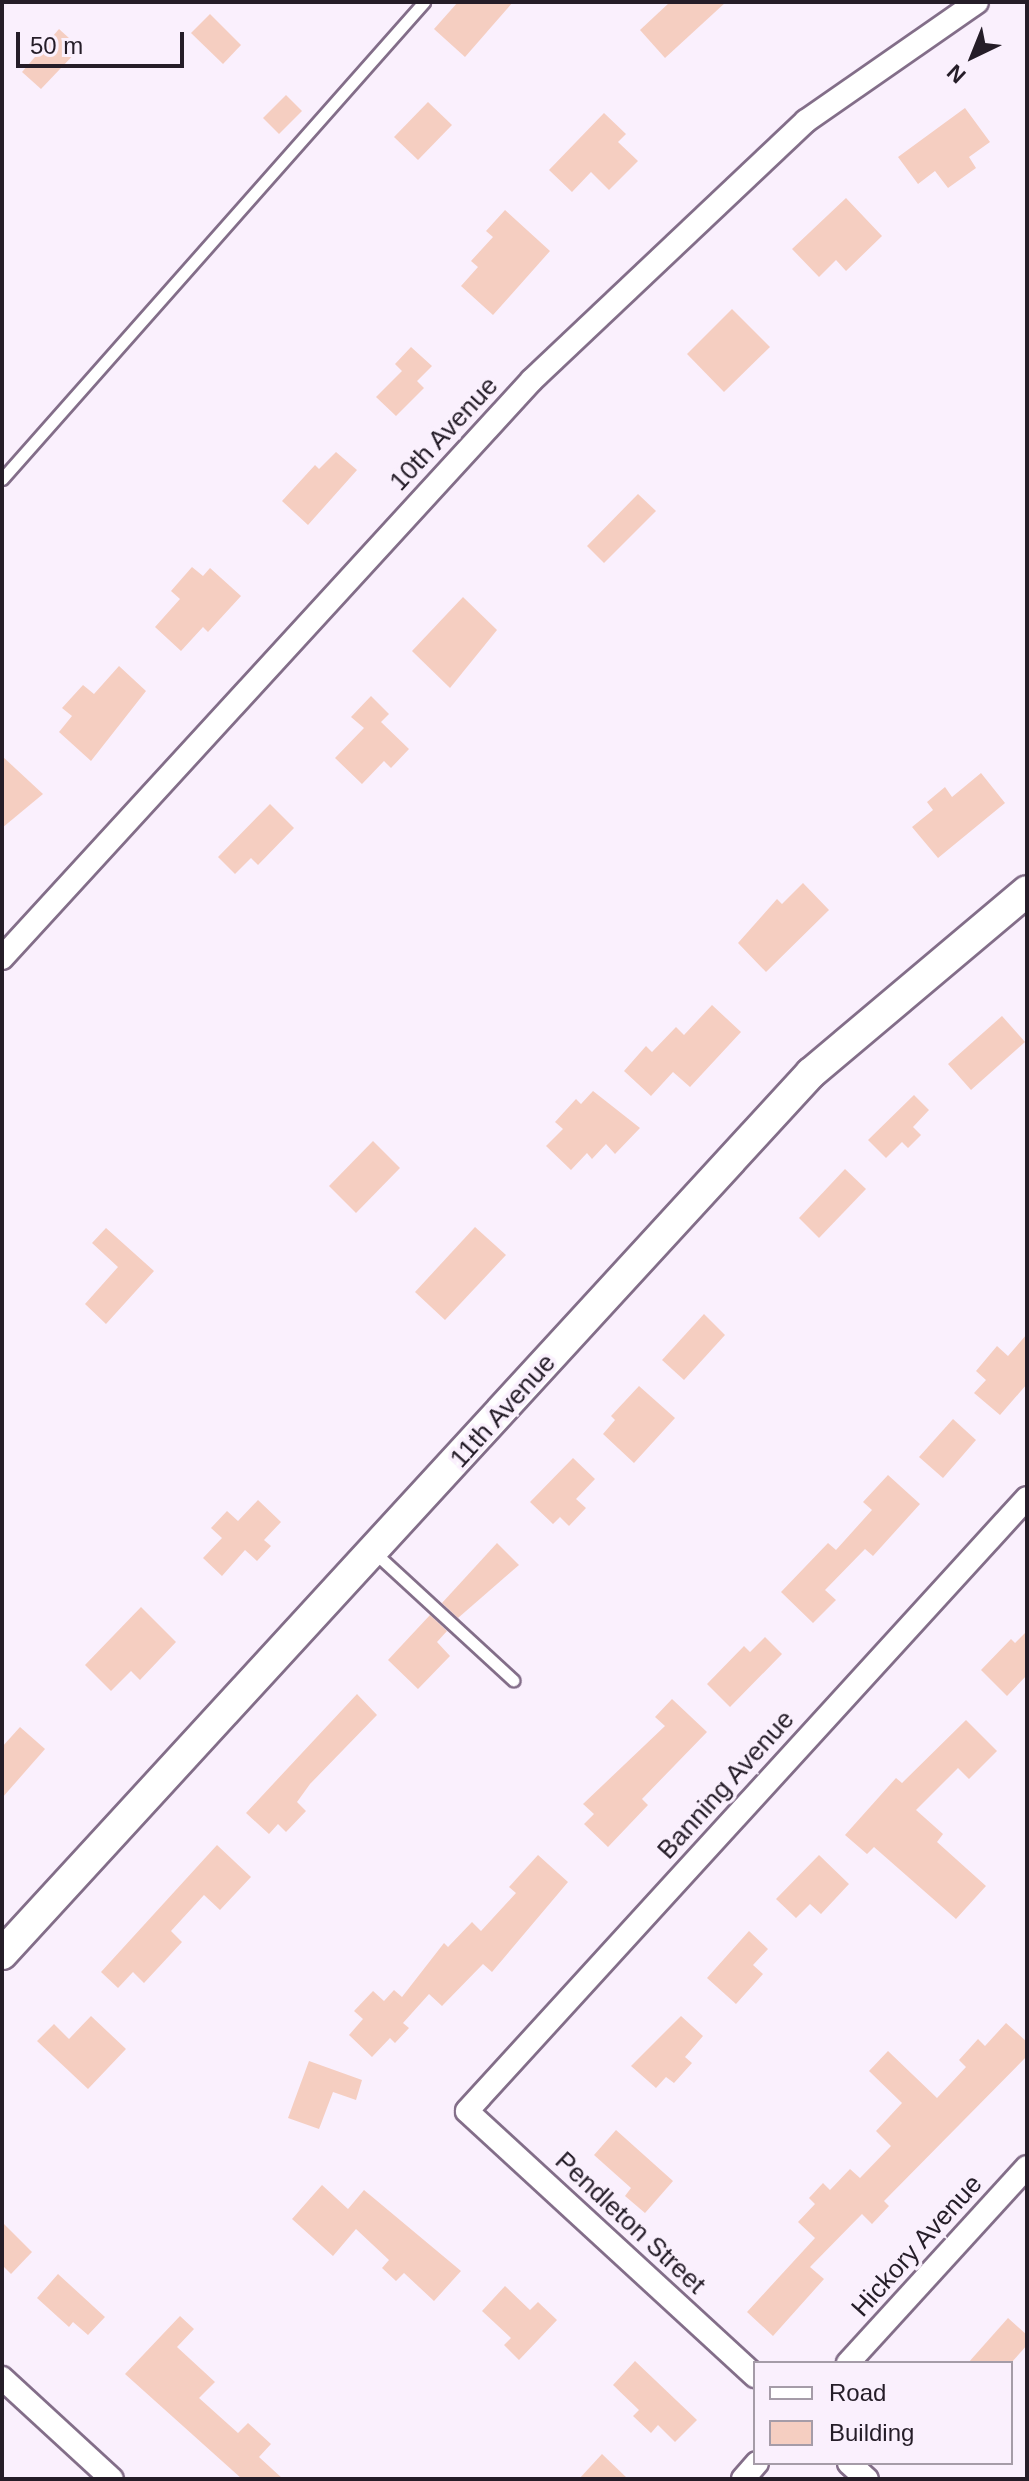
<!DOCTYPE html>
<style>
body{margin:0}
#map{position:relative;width:1029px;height:2481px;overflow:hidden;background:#faf0fd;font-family:Arial,sans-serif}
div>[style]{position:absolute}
.building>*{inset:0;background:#f5cec1}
.roads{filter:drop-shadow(2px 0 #836e89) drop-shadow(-2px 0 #836e89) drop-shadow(0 2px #836e89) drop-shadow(0 -2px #836e89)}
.service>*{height:11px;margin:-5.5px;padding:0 5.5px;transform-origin:5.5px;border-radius:5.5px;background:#fff}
.minor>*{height:22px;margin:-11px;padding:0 11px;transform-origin:11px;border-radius:11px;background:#fff}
.secondary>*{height:30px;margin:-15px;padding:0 15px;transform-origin:15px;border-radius:15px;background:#fff}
span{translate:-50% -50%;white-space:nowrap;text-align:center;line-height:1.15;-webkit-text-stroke:7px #faf0fd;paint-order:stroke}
.street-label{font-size:26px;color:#251d28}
.frame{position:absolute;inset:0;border:4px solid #251d28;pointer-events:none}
.legend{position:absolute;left:753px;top:2361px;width:260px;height:104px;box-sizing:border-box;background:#faf0fd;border:2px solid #a59ca8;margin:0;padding:10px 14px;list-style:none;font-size:24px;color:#251d28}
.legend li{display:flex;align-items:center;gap:16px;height:40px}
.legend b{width:40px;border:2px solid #a59ca8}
.north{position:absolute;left:933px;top:16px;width:80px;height:80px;-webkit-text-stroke:6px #faf0fd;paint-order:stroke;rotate:223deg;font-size:22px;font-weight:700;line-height:32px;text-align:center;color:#251d28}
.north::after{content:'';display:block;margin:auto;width:28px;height:36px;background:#251d28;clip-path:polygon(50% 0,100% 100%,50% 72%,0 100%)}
.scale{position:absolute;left:16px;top:32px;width:168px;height:36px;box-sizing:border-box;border:4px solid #251d28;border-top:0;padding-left:10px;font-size:24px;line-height:28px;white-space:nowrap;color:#251d28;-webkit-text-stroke:6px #faf0fd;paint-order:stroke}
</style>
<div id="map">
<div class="building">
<i style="clip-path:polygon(458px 2px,513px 2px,465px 57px,434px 29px)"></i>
<i style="clip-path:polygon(670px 2px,726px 2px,665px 58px,640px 30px)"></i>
<i style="clip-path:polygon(210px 14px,241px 45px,223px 64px,191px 33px)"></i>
<i style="clip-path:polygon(59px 29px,80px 48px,41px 89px,22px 72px)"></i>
<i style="clip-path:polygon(286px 95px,302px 111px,279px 134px,263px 118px)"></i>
<i style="clip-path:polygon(428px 102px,452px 125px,418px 160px,394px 137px)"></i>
<i style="clip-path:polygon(965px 108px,990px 142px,969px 157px,976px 168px,948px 188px,935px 171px,918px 184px,898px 157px)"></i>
<i style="clip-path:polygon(604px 113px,626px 134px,618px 142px,638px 161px,609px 190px,591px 172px,572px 192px,549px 170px)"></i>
<i style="clip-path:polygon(846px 198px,882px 236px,846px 271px,836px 260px,819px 277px,792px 249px)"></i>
<i style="clip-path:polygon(505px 210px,550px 251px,493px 315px,461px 286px,478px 267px,471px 261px,493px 237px,486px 231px)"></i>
<i style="clip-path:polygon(732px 309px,770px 347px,724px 392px,687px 354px)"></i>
<i style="clip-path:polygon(411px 347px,432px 366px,417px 381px,424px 388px,396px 416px,376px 397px,402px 371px,395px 364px)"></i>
<i style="clip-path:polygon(336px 452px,357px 470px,308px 525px,282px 501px,315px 465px,319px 469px)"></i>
<i style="clip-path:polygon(638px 494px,656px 511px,604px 563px,587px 546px)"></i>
<i style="clip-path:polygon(192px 567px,203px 576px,210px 568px,241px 596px,208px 632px,203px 627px,181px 651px,155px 627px,180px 599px,171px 591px)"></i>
<i style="clip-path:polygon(463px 597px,497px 630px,450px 688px,412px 651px)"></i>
<i style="clip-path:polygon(119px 666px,146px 691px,91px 761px,59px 732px,72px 716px,62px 708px,83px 685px,94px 694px)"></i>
<i style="clip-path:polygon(371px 696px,389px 714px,381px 722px,409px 749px,391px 768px,384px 761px,362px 784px,335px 758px,364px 728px,351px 717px)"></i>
<i style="clip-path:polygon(2px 756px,43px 794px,2px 828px)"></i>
<i style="clip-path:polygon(981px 773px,1005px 803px,938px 858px,912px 827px,933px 810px,927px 802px,945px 787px,952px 797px)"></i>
<i style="clip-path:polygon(270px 804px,294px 828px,258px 865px,251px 858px,235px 874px,218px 857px)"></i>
<i style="clip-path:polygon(803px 883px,829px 910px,766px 972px,738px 943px,777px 899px,782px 904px)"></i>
<i style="clip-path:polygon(712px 1005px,741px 1032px,690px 1087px,673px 1072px,651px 1096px,624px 1071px,646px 1046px,652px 1052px,676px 1027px,684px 1035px)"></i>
<i style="clip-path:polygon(1002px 1016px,1025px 1042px,971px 1090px,948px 1064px)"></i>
<i style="clip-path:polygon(593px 1091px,640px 1128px,615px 1154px,606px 1144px,592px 1159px,587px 1153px,571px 1170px,546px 1146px,563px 1129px,555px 1122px,576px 1099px,581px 1104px)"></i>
<i style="clip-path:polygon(914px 1095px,929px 1110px,913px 1127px,921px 1135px,908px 1148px,902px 1142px,886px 1158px,868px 1140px)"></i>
<i style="clip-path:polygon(373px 1141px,400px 1168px,356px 1213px,329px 1186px)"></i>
<i style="clip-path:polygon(845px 1169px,866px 1189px,819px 1238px,799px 1218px)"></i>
<i style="clip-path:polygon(475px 1227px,506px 1255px,445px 1320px,415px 1292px)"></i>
<i style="clip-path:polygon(106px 1228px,154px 1271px,106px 1324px,85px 1304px,118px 1267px,92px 1243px)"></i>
<i style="clip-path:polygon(704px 1314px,725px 1335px,684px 1380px,662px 1360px)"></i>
<i style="clip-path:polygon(1027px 1334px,1027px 1384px,1000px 1415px,974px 1393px,986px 1380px,976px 1371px,997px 1346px,1008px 1356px)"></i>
<i style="clip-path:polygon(639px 1386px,675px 1418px,634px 1463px,603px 1434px,615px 1420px,611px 1416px)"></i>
<i style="clip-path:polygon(953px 1419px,976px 1440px,943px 1478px,919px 1457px)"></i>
<i style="clip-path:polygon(573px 1458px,595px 1479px,576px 1499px,586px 1508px,569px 1526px,560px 1517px,553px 1524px,530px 1502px)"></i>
<i style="clip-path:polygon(888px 1475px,920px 1504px,873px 1556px,865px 1549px,825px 1590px,836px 1600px,813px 1623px,781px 1592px,828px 1543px,836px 1550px,872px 1510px,863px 1502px)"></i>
<i style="clip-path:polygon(258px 1500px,281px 1522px,264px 1540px,271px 1546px,257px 1561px,245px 1550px,222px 1576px,203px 1558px,222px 1538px,211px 1528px,227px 1511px,238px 1521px)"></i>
<i style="clip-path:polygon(497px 1543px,519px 1565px,458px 1618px,442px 1603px)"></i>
<i style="clip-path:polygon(141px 1607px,176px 1642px,140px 1680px,131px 1671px,111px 1691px,85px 1665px)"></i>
<i style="clip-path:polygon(430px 1615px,447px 1631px,437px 1642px,450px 1656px,418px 1689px,388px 1660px)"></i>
<i style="clip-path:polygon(1027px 1631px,1027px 1675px,1007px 1696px,981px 1670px,1011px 1639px,1015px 1643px)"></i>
<i style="clip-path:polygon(765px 1637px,782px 1654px,730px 1707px,707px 1684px,744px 1646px,750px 1652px)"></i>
<i style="clip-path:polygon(357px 1694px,377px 1715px,310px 1784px,297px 1802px,306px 1811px,286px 1832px,278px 1824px,269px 1834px,246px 1813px)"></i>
<i style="clip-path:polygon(672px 1699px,707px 1732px,642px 1799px,648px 1805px,608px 1847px,584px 1824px,594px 1814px,583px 1804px,665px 1726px,655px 1717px)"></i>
<i style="clip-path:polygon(966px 1720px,997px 1751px,969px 1779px,958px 1768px,916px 1810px,943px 1834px,937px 1842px,986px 1886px,956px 1919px,874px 1847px,867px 1854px,845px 1835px,896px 1778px,902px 1783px)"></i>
<i style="clip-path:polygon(20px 1727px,45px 1749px,2px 1798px,2px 1747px)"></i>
<i style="clip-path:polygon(217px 1845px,251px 1877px,220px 1910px,204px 1895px,171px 1931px,182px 1942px,144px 1983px,133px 1972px,118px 1988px,101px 1972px)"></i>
<i style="clip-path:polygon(538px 1855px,568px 1882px,492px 1972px,483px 1964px,442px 2006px,429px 1994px,403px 2023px,409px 2028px,395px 2043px,390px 2038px,372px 2057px,349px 2035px,363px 2019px,354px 2011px,373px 1991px,384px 2001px,394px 1990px,402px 1997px,444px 1943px,448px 1947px,472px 1922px,481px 1931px,516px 1893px,509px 1887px)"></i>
<i style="clip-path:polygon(819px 1855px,849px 1884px,821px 1914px,810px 1904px,796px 1918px,776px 1899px)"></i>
<i style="clip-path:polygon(749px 1931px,768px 1949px,753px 1965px,763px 1974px,736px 2004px,707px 1978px)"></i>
<i style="clip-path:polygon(91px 2016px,126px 2049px,88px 2089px,37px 2041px,54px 2024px,69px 2039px)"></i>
<i style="clip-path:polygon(681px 2016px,703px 2036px,685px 2057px,692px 2063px,674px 2083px,666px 2077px,656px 2088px,631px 2066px)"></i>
<i style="clip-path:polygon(1006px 2023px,1027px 2042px,1027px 2056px,884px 2201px,889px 2206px,872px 2224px,862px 2214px,810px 2267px,824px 2279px,773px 2336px,747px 2312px,815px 2238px,798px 2222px,815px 2204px,809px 2198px,823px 2183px,830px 2190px,850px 2169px,860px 2178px,891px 2146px,876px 2131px,902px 2103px,869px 2071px,888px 2051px,937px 2098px,966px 2067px,959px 2060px,978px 2039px,985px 2046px)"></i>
<i style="clip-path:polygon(309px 2061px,362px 2080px,356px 2100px,333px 2092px,319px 2129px,288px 2118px)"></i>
<i style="clip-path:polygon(616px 2130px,673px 2181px,645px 2213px,625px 2196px,631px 2188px,594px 2155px)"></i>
<i style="clip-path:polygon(322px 2185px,348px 2209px,364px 2190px,461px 2271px,434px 2301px,404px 2273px,396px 2281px,382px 2268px,389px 2260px,356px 2229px,333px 2256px,292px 2219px)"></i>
<i style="clip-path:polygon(2px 2222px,32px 2252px,11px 2274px,2px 2265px)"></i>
<i style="clip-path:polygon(58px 2274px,105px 2317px,88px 2335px,73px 2322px,69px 2327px,37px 2298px)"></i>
<i style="clip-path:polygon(505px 2286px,530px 2310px,538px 2302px,557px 2320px,519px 2360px,504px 2345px,511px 2338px,482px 2311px)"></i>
<i style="clip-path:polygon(180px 2316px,194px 2329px,177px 2347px,215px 2382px,199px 2398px,238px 2433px,248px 2423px,271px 2444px,259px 2457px,283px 2479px,242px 2479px,125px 2374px)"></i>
<i style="clip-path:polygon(1008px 2318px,1027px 2335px,1027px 2345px,1011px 2363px,968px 2363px)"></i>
<i style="clip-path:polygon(635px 2361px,697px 2420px,675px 2442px,658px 2425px,651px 2433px,633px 2416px,639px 2410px,613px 2385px)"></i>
<i style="clip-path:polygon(602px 2454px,628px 2479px,579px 2479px)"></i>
</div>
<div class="roads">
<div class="service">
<i style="left:2px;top:479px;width:637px;rotate:-48.5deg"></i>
<i style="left:375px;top:1553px;width:188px;rotate:42.6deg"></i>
</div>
<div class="minor">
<i style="left:2px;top:958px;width:784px;rotate:-47.48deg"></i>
<i style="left:532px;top:380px;width:377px;rotate:-43.4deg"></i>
<i style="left:806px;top:121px;width:208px;rotate:-34.8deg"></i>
<i style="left:848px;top:2363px;width:265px;rotate:-47.6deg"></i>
<i style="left:755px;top:2376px;width:391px;rotate:-137.4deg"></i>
<i style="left:467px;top:2111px;width:830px;rotate:-47.59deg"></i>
<i style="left:2px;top:2378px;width:149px;rotate:42.6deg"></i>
<i style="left:849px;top:2463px;width:24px;rotate:42deg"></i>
<i style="left:743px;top:2479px;width:21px;rotate:-49deg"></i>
</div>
<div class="secondary">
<i style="left:2px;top:1954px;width:1196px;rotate:-47.44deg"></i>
<i style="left:811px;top:1073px;width:282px;rotate:-40.1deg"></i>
</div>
</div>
<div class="street-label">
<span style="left:444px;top:434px;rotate:-47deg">10th Avenue</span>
<span style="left:503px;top:1411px;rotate:-48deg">11th Avenue</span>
<span style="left:726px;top:1785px;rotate:-48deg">Banning Avenue</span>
<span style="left:630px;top:2223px;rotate:43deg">Pendleton Street</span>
<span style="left:917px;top:2246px;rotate:-48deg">Hickory Avenue</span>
</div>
<div class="frame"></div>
<ul class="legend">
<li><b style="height:10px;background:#fff"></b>Road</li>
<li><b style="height:22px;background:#f5cec1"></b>Building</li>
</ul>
<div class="north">N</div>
<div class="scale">50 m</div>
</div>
